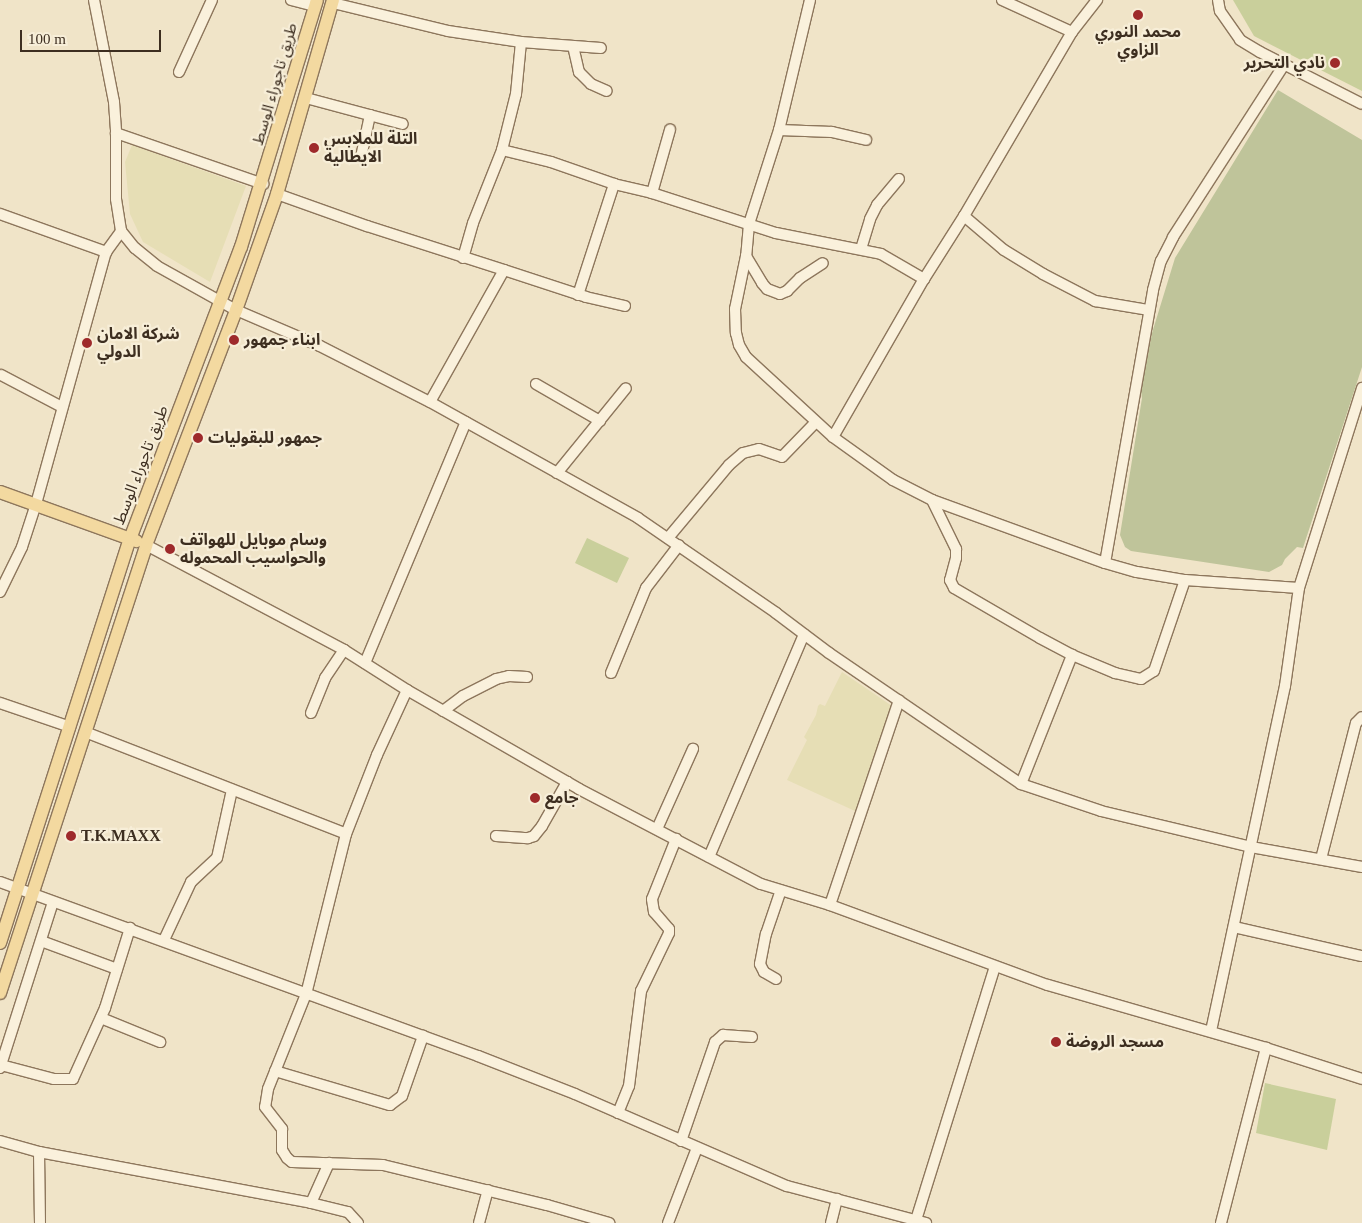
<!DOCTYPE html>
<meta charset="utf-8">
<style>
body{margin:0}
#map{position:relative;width:1362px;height:1223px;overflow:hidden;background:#f0e4c8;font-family:"Times New Roman","Noto Sans Arabic",serif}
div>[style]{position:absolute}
.farmland>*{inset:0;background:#e6deb5}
.green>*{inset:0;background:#c9cf9b}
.cemetery>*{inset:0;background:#bfc49a}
.roads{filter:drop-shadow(1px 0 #8d765c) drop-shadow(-1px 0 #8d765c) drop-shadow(0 1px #8d765c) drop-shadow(0 -1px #8d765c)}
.minor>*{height:10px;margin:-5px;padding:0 5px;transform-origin:5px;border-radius:5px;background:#faf1dc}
.major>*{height:12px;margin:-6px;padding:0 6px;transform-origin:6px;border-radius:6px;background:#f3d9a0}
.dots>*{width:14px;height:14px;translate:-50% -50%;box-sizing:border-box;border:2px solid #f7eed8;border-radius:50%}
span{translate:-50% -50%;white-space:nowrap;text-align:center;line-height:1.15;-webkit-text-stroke:4.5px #f7eed8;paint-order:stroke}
.poi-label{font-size:16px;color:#3d2e20;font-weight:700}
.right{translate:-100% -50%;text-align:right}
.left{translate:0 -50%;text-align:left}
.street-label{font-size:16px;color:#3d2e20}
.scale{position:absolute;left:20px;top:30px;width:141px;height:22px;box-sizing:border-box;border:2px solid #3d2e20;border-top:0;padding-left:6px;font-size:15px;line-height:18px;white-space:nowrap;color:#3d2e20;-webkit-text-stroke:4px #f7eed8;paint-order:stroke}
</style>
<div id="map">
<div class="farmland">
<i style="clip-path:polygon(132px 145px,246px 186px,210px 282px,143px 242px,130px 214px,125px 162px)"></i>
<i style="clip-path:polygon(842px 672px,892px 706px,855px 811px,787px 780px,807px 740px,804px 737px,816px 715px,818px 706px,820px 704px,825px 706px)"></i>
</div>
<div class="green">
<i style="clip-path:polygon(1233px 0,1362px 0,1362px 91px,1254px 36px)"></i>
<i style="clip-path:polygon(587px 538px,629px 558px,617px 583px,575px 563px)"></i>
<i style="clip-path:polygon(1265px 1083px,1336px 1099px,1327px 1150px,1256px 1133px)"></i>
</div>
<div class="cemetery">
<i style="clip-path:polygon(1278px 90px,1362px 140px,1362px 367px,1303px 548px,1297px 547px,1285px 559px,1282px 565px,1269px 572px,1131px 551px,1125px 547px,1120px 535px,1142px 398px,1141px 391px,1152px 333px,1175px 258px)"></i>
</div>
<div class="roads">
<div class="minor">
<i style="left:94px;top:0;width:104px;rotate:78.9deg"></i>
<i style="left:114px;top:102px;width:31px;rotate:86deg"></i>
<i style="left:116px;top:133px;width:66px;rotate:90deg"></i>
<i style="left:116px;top:199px;width:32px;rotate:81deg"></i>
<i style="left:121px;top:231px;width:22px;rotate:51deg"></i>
<i style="left:135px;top:248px;width:28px;rotate:39deg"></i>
<i style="left:157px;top:266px;width:90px;rotate:29.1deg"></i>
<i style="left:236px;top:310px;width:91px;rotate:23.2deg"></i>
<i style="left:320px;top:346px;width:123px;rotate:27deg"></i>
<i style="left:430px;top:402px;width:238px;rotate:29.1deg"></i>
<i style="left:638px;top:518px;width:168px;rotate:34.5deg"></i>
<i style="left:776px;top:613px;width:66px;rotate:37deg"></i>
<i style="left:829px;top:653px;width:232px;rotate:34.3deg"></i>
<i style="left:1021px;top:784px;width:84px;rotate:18.6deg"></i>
<i style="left:1101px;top:811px;width:154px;rotate:13.5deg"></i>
<i style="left:1251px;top:847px;width:113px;rotate:10.2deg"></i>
<i style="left:291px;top:0;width:25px;rotate:14deg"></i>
<i style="left:810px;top:0;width:134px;rotate:103.4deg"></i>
<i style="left:779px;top:130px;width:99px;rotate:107.7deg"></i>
<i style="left:749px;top:224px;width:32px;rotate:95deg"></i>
<i style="left:746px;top:256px;width:54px;rotate:101.7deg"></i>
<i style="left:735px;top:309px;width:24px;rotate:88deg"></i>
<i style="left:736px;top:333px;width:12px;rotate:76deg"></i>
<i style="left:739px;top:345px;width:14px;rotate:60deg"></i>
<i style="left:746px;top:357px;width:118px;rotate:42.6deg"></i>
<i style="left:833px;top:437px;width:74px;rotate:35.6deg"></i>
<i style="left:893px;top:480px;width:44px;rotate:27.1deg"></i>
<i style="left:932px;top:500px;width:184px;rotate:20deg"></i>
<i style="left:1105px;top:563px;width:33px;rotate:16deg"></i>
<i style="left:1137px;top:572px;width:49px;rotate:9.5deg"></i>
<i style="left:1185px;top:580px;width:114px;rotate:4deg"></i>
<i style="left:1002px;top:0;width:77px;rotate:24.6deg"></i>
<i style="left:1218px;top:0;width:11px;rotate:80deg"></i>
<i style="left:1220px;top:11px;width:35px;rotate:55deg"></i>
<i style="left:1240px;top:40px;width:23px;rotate:31deg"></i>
<i style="left:1260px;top:52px;width:114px;rotate:27deg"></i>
<i style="left:333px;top:3px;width:118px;rotate:13.7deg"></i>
<i style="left:448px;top:31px;width:74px;rotate:8.6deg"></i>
<i style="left:521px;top:42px;width:80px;rotate:4.3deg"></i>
<i style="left:573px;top:46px;width:27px;rotate:77deg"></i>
<i style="left:579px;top:72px;width:17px;rotate:45deg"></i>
<i style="left:591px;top:84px;width:17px;rotate:24deg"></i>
<i style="left:179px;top:72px;width:79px;rotate:-65.4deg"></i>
<i style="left:306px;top:98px;width:100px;rotate:15deg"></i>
<i style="left:779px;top:130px;width:53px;rotate:2.2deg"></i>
<i style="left:832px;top:132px;width:35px;rotate:13deg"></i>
<i style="left:116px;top:133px;width:156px;rotate:19.1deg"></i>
<i style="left:502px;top:150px;width:50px;rotate:13.8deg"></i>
<i style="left:551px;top:162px;width:67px;rotate:19.2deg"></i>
<i style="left:614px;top:184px;width:39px;rotate:13deg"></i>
<i style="left:652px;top:193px;width:130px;rotate:17.9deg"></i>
<i style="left:776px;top:233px;width:107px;rotate:11.3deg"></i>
<i style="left:881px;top:254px;width:50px;rotate:30.2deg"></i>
<i style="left:361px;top:157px;width:43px;rotate:-77.9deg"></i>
<i style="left:652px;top:193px;width:66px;rotate:-74.1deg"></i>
<i style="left:277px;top:194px;width:96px;rotate:19.6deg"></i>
<i style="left:367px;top:226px;width:144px;rotate:17.8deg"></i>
<i style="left:504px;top:270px;width:151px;rotate:119.3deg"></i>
<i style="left:0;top:214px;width:113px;rotate:19.7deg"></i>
<i style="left:964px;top:216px;width:213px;rotate:-59.6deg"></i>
<i style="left:1072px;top:32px;width:41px;rotate:-52deg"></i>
<i style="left:861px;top:249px;width:31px;rotate:-73deg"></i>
<i style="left:870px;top:219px;width:16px;rotate:-63deg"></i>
<i style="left:877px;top:205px;width:34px;rotate:-50deg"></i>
<i style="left:746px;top:256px;width:31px;rotate:59deg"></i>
<i style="left:762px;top:283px;width:8px;rotate:50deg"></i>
<i style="left:767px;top:289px;width:14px;rotate:21deg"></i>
<i style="left:780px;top:294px;width:8px;rotate:-23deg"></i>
<i style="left:787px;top:291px;width:18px;rotate:-45deg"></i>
<i style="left:800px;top:278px;width:27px;rotate:-33deg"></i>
<i style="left:463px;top:258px;width:36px;rotate:-74deg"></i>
<i style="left:473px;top:223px;width:79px;rotate:-68.3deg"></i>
<i style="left:502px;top:150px;width:58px;rotate:-76deg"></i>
<i style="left:516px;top:94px;width:52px;rotate:-84.5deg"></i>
<i style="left:504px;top:270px;width:86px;rotate:18.2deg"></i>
<i style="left:586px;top:297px;width:40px;rotate:13deg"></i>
<i style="left:578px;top:295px;width:117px;rotate:-72deg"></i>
<i style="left:1px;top:375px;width:69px;rotate:27.7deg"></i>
<i style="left:536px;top:384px;width:74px;rotate:30deg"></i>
<i style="left:833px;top:437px;width:182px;rotate:-60.1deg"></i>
<i style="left:924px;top:279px;width:75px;rotate:-57.6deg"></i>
<i style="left:964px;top:216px;width:52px;rotate:40.4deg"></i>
<i style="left:1004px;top:250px;width:46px;rotate:31.6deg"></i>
<i style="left:1043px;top:274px;width:59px;rotate:27.4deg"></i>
<i style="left:1095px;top:301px;width:55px;rotate:9.5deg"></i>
<i style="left:557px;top:473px;width:109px;rotate:-50.9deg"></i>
<i style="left:932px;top:500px;width:55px;rotate:63.9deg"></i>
<i style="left:956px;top:549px;width:9px;rotate:90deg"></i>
<i style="left:956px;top:558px;width:23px;rotate:105deg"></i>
<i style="left:950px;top:580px;width:9px;rotate:63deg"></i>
<i style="left:954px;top:588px;width:99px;rotate:30.2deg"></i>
<i style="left:1040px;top:638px;width:36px;rotate:28deg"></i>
<i style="left:1072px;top:655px;width:47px;rotate:22.7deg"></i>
<i style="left:1115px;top:673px;width:27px;rotate:13deg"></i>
<i style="left:1141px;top:679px;width:15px;rotate:-32deg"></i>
<i style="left:1154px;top:671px;width:96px;rotate:-71.2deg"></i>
<i style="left:668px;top:538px;width:95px;rotate:-50.1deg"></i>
<i style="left:729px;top:465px;width:18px;rotate:-41deg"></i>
<i style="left:743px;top:453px;width:16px;rotate:-14deg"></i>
<i style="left:759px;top:449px;width:24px;rotate:19deg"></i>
<i style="left:782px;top:457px;width:47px;rotate:-45.9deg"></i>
<i style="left:146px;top:545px;width:224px;rotate:27.9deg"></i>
<i style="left:344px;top:650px;width:75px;rotate:32.4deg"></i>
<i style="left:407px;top:690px;width:198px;rotate:29.9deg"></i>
<i style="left:579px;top:789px;width:205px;rotate:27.6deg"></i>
<i style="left:761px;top:884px;width:72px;rotate:16.9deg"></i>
<i style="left:830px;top:905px;width:232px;rotate:20.2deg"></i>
<i style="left:1048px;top:985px;width:227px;rotate:16.1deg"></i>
<i style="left:1266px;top:1048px;width:101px;rotate:17.9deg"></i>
<i style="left:1105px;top:563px;width:277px;rotate:-80deg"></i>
<i style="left:1153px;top:290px;width:30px;rotate:-75deg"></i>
<i style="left:1161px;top:261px;width:27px;rotate:-63deg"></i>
<i style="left:1173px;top:237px;width:205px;rotate:-57.2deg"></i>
<i style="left:0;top:592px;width:50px;rotate:-63.9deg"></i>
<i style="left:22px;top:547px;width:45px;rotate:-72deg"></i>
<i style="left:36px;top:504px;width:262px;rotate:-74.5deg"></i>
<i style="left:106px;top:252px;width:26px;rotate:-54deg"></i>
<i style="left:365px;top:663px;width:261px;rotate:-67.3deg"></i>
<i style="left:611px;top:673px;width:92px;rotate:-67.6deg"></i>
<i style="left:646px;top:588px;width:54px;rotate:-52.5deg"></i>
<i style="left:407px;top:690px;width:72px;rotate:114.8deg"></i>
<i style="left:377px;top:755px;width:85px;rotate:111.4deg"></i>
<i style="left:346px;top:834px;width:165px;rotate:104deg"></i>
<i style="left:306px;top:994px;width:102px;rotate:111.8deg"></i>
<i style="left:268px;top:1089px;width:18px;rotate:99deg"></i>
<i style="left:265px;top:1107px;width:28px;rotate:52deg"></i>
<i style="left:282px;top:1129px;width:21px;rotate:90deg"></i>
<i style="left:282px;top:1150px;width:9px;rotate:58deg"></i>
<i style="left:287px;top:1158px;width:6px;rotate:39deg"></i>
<i style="left:292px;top:1162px;width:91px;rotate:1.9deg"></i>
<i style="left:383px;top:1165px;width:169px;rotate:13.7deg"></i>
<i style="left:547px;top:1205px;width:65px;rotate:16.2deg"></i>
<i style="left:0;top:703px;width:74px;rotate:18.9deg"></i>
<i style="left:443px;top:711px;width:25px;rotate:-37deg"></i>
<i style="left:463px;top:696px;width:37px;rotate:-27deg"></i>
<i style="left:496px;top:679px;width:13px;rotate:-13deg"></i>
<i style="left:509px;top:676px;width:18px;rotate:3deg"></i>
<i style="left:311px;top:713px;width:38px;rotate:-68deg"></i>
<i style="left:325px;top:678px;width:34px;rotate:-56deg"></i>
<i style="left:85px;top:732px;width:280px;rotate:21.3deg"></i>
<i style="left:1021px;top:784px;width:139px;rotate:-68.4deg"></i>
<i style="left:657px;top:829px;width:88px;rotate:-65.8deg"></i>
<i style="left:496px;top:836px;width:32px;rotate:4deg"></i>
<i style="left:528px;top:838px;width:6px;rotate:-18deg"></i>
<i style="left:534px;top:836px;width:13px;rotate:-51deg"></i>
<i style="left:542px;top:826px;width:51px;rotate:-60.4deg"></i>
<i style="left:709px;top:857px;width:242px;rotate:-66.9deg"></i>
<i style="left:1321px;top:859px;width:140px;rotate:-75.6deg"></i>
<i style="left:1356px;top:723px;width:8px;rotate:-45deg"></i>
<i style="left:0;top:882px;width:509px;rotate:20deg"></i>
<i style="left:478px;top:1056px;width:104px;rotate:21.4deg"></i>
<i style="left:575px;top:1094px;width:231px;rotate:23.5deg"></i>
<i style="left:787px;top:1186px;width:144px;rotate:14.9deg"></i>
<i style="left:830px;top:905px;width:216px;rotate:-71.4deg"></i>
<i style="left:1234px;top:927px;width:131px;rotate:12.8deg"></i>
<i style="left:164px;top:940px;width:64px;rotate:-65deg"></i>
<i style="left:191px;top:882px;width:35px;rotate:-43deg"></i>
<i style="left:217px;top:858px;width:70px;rotate:-77.6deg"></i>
<i style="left:41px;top:941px;width:81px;rotate:20.2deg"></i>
<i style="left:776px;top:979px;width:14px;rotate:-150deg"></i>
<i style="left:764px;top:972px;width:9px;rotate:-117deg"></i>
<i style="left:760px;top:964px;width:31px;rotate:-79deg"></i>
<i style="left:766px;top:934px;width:46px;rotate:-71.2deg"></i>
<i style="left:101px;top:1018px;width:64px;rotate:22.1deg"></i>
<i style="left:1211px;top:1031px;width:353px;rotate:-77.9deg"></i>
<i style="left:1285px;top:686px;width:99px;rotate:-81.9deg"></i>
<i style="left:1299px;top:588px;width:210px;rotate:-72.5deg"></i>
<i style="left:1px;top:1065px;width:55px;rotate:14.8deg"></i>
<i style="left:54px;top:1079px;width:19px"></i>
<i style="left:73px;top:1079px;width:78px;rotate:-65.7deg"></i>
<i style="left:105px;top:1008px;width:84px;rotate:-72.6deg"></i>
<i style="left:0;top:1068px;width:174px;rotate:-72.3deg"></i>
<i style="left:275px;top:1071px;width:120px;rotate:16.5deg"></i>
<i style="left:390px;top:1105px;width:15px;rotate:-37deg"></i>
<i style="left:402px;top:1096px;width:64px;rotate:-70.7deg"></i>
<i style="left:618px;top:1113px;width:29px;rotate:-68deg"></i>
<i style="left:629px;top:1086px;width:96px;rotate:-82.8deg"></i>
<i style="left:641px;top:991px;width:64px;rotate:-64.2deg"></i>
<i style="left:669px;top:933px;width:4px;rotate:-90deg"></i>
<i style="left:669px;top:929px;width:23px;rotate:-131deg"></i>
<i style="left:654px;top:912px;width:13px;rotate:-99deg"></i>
<i style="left:652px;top:899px;width:65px;rotate:-68.2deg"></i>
<i style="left:0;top:1141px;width:41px;rotate:15.8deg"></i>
<i style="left:39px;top:1152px;width:71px;rotate:89.2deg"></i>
<i style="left:681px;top:1141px;width:105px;rotate:-71deg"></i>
<i style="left:715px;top:1042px;width:11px;rotate:-41deg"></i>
<i style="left:723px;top:1035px;width:29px;rotate:4deg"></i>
<i style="left:39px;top:1152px;width:277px;rotate:10.6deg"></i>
<i style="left:311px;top:1203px;width:38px;rotate:14deg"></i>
<i style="left:348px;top:1212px;width:15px;rotate:48deg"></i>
<i style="left:311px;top:1203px;width:44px;rotate:-65.8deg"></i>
<i style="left:916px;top:1220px;width:265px;rotate:-72.7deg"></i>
<i style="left:479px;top:1223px;width:34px;rotate:-75deg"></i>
<i style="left:668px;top:1223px;width:80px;rotate:-68.9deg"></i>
<i style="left:831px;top:1223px;width:25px;rotate:-76deg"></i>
<i style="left:1221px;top:1223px;width:181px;rotate:-75.6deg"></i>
</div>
<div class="major">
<i style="left:0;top:492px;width:145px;rotate:19.8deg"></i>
<i style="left:0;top:943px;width:424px;rotate:-72.2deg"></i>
<i style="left:130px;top:539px;width:312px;rotate:-69.2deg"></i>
<i style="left:241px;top:247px;width:258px;rotate:-72.9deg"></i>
<i style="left:0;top:993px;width:471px;rotate:-71.9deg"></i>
<i style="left:146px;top:545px;width:252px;rotate:-69deg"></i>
<i style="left:236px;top:310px;width:123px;rotate:-70.5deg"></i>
<i style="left:277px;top:194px;width:202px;rotate:-73.9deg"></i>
</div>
</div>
<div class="dots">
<i style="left:1138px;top:15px;background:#9e2a2b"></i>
<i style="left:1335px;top:63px;background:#9e2a2b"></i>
<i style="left:314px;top:148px;background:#9e2a2b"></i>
<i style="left:234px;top:340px;background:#9e2a2b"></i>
<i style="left:87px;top:343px;background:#9e2a2b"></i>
<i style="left:198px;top:438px;background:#9e2a2b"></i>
<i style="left:170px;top:549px;background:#9e2a2b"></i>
<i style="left:535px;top:798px;background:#9e2a2b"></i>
<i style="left:71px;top:836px;background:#9e2a2b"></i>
<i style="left:1056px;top:1042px;background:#9e2a2b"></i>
</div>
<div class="poi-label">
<span style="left:1138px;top:41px">محمد النوري<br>الزاوي</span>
<span class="right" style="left:1325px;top:63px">نادي التحرير</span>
<span class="left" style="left:324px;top:148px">التلة للملابس<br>الايطالية</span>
<span class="left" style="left:97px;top:343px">شركة الامان<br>الدولي</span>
<span class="left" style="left:244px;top:340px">ابناء جمهور</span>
<span class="left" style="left:208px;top:438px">جمهور للبقوليات</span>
<span class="left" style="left:180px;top:549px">وسام موبايل للهواتف<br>والحواسيب المحموله</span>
<span class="left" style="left:545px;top:798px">جامع</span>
<span class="left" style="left:81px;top:836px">T.K.MAXX</span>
<span class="left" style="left:1066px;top:1042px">مسجد الروضة</span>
</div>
<div class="street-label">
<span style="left:275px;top:84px;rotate:-74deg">طريق تاجوراء الوسط</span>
<span style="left:141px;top:465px;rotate:-69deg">طريق تاجوراء الوسط</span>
</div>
<div class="scale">100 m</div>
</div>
